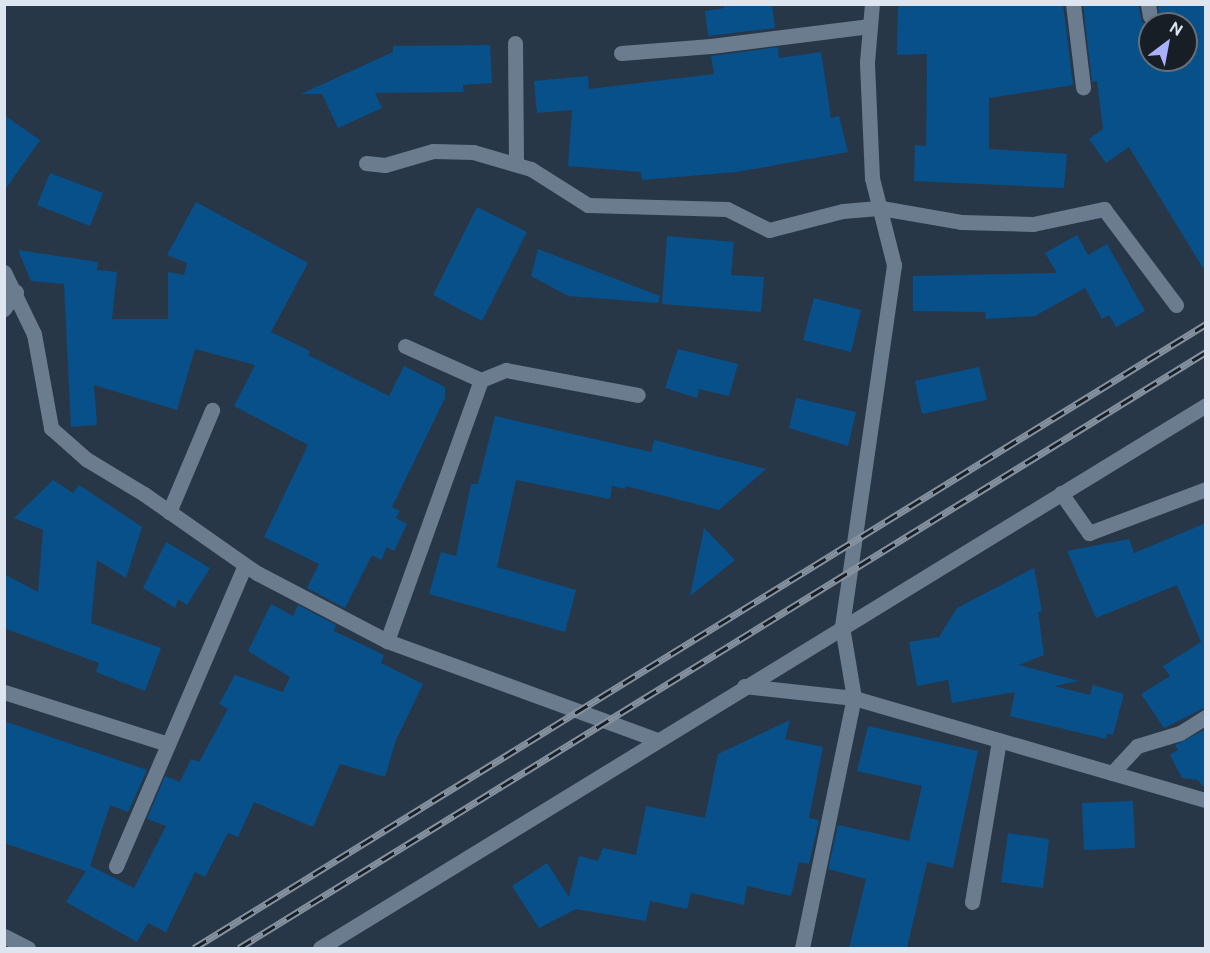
<!DOCTYPE html>
<style>
body{margin:0}
#map{position:relative;width:1210px;height:953px;overflow:hidden;background:#283747;font-family:Ubuntu,sans-serif}
div>[style]{position:absolute}
.building>*{inset:0;background:#07508a}
.minor>*{height:15px;margin:-7.5px;padding:0 7.5px;transform-origin:7.5px;border-radius:7.5px;background:#6b7c8e}
.tertiary>*{height:15px;margin:-7.5px;padding:0 7.5px;transform-origin:7.5px;border-radius:7.5px;background:#6b7c8e}
.rail>*{height:7px;margin-top:-3.5px;transform-origin:0;background:repeating-linear-gradient(90deg,#171e25 0 14px,#85919e 0 28px);box-sizing:border-box;border-block:2px solid #85919e}
span{translate:-50% -50%;white-space:nowrap;text-align:center;line-height:1.15;-webkit-text-stroke:6px #171e25;paint-order:stroke}
.frame{position:absolute;inset:0;border:6px solid #dde6f0;pointer-events:none}
.north{position:absolute;left:1138px;top:12px;width:60px;height:60px;box-sizing:border-box;background:#171e25;border:2px solid #666e76;border-radius:50%;rotate:32deg;font-size:16px;font-weight:700;line-height:24px;text-align:center;color:#dde6f0}
.north::after{content:'';display:block;margin:auto;width:21px;height:27px;background:#a9b0fc;clip-path:polygon(50% 0,100% 100%,50% 72%,0 100%)}
</style>
<div id="map">
<div class="building">
<i style="clip-path:polygon(723px 4px,772px 4px,775px 28px,708px 36px,705px 11px,724px 8px)"></i>
<i style="clip-path:polygon(898px 4px,1063px 4px,1073px 85px,989px 98px,989px 149px,1067px 154px,1064px 188px,914px 181px,915px 145px,926px 146px,927px 54px,897px 55px)"></i>
<i style="clip-path:polygon(1083px 4px,1138px 4px,1142px 22px,1150px 26px,1150px 60px,1186px 60px,1186px 24px,1155px 24px,1159px 19px,1158px 4px,1206px 4px,1206px 273px,1129px 147px,1106px 163px,1089px 139px,1103px 129px,1097px 81px,1092px 82px)"></i>
<i style="clip-path:polygon(490px 45px,492px 83px,463px 85px,464px 92px,375px 93px,382px 108px,338px 128px,322px 94px,301px 94px,393px 52px,393px 46px)"></i>
<i style="clip-path:polygon(778px 47px,779px 58px,821px 52px,831px 118px,839px 116px,848px 152px,737px 172px,642px 180px,641px 172px,568px 166px,572px 110px,537px 113px,534px 81px,588px 76px,589px 89px,714px 74px,711px 56px)"></i>
<i style="clip-path:polygon(4px 115px,40px 140px,4px 191px)"></i>
<i style="clip-path:polygon(50px 173px,103px 193px,90px 226px,37px 205px)"></i>
<i style="clip-path:polygon(196px 202px,308px 263px,271px 332px,310px 351px,308px 355px,389px 396px,404px 366px,445px 387px,445px 398px,392px 507px,400px 511px,396px 518px,407px 524px,394px 551px,387px 547px,381px 560px,372px 555px,345px 608px,307px 588px,319px 564px,264px 537px,308px 445px,234px 406px,255px 365px,195px 349px,177px 410px,94px 385px,97px 425px,71px 427px,64px 284px,31px 281px,18px 250px,98px 262px,97px 270px,117px 272px,112px 319px,168px 319px,168px 272px,184px 275px,187px 263px,167px 255px)"></i>
<i style="clip-path:polygon(477px 207px,527px 232px,482px 321px,433px 295px)"></i>
<i style="clip-path:polygon(1077px 235px,1088px 255px,1107px 244px,1145px 311px,1116px 327px,1109px 315px,1102px 319px,1085px 288px,1035px 316px,986px 319px,985px 312px,913px 311px,913px 276px,1057px 273px,1045px 253px)"></i>
<i style="clip-path:polygon(667px 236px,734px 242px,731px 275px,764px 277px,761px 312px,662px 304px)"></i>
<i style="clip-path:polygon(538px 249px,660px 296px,658px 303px,568px 296px,531px 276px)"></i>
<i style="clip-path:polygon(814px 298px,861px 310px,851px 352px,803px 340px)"></i>
<i style="clip-path:polygon(678px 349px,738px 364px,729px 396px,699px 389px,697px 398px,665px 388px)"></i>
<i style="clip-path:polygon(979px 367px,987px 400px,922px 414px,915px 381px)"></i>
<i style="clip-path:polygon(796px 398px,856px 412px,848px 446px,789px 428px)"></i>
<i style="clip-path:polygon(495px 416px,651px 452px,654px 440px,766px 469px,719px 510px,626px 486px,625px 489px,612px 486px,610px 499px,516px 480px,497px 567px,576px 590px,565px 632px,429px 594px,441px 552px,456px 556px,471px 484px,478px 484px)"></i>
<i style="clip-path:polygon(53px 480px,73px 493px,79px 485px,142px 527px,126px 578px,97px 560px,91px 623px,161px 648px,145px 691px,96px 672px,99px 663px,4px 628px,4px 574px,38px 592px,43px 530px,14px 518px)"></i>
<i style="clip-path:polygon(1206px 523px,1206px 707px,1164px 728px,1141px 694px,1170px 676px,1163px 666px,1201px 642px,1177px 585px,1096px 618px,1067px 551px,1129px 539px,1134px 553px)"></i>
<i style="clip-path:polygon(704px 528px,735px 560px,690px 596px)"></i>
<i style="clip-path:polygon(166px 542px,210px 568px,187px 605px,178px 599px,175px 608px,143px 588px)"></i>
<i style="clip-path:polygon(1034px 568px,1042px 611px,1038px 612px,1044px 655px,1019px 665px,1079px 681px,1054px 686px,1090px 695px,1093px 685px,1124px 694px,1113px 735px,1107px 733px,1106px 739px,1010px 716px,1015px 692px,952px 703px,948px 680px,917px 686px,909px 642px,939px 637px,957px 608px)"></i>
<i style="clip-path:polygon(271px 604px,293px 616px,298px 605px,336px 625px,334px 631px,384px 655px,381px 663px,423px 684px,396px 740px,385px 777px,340px 764px,313px 827px,254px 802px,238px 837px,228px 833px,205px 877px,195px 872px,166px 932px,148px 923px,137px 942px,66px 902px,86px 871px,4px 843px,4px 721px,147px 770px,128px 812px,110px 805px,90px 866px,134px 888px,166px 826px,147px 819px,165px 776px,180px 782px,191px 759px,199px 762px,228px 709px,219px 704px,235px 675px,283px 692px,290px 677px,248px 651px)"></i>
<i style="clip-path:polygon(790px 720px,785px 739px,823px 747px,809px 818px,819px 820px,809px 864px,799px 862px,791px 896px,747px 886px,744px 905px,691px 893px,687px 909px,650px 901px,646px 921px,576px 909px,539px 928px,512px 886px,547px 863px,569px 897px,579px 856px,598px 861px,603px 848px,636px 855px,646px 806px,705px 818px,718px 754px)"></i>
<i style="clip-path:polygon(868px 726px,978px 751px,953px 868px,927px 862px,907px 948px,849px 948px,866px 879px,828px 869px,838px 825px,909px 841px,922px 786px,857px 771px)"></i>
<i style="clip-path:polygon(1206px 729px,1206px 790px,1198px 780px,1182px 778px,1170px 755px,1178px 750px,1175px 745px)"></i>
<i style="clip-path:polygon(1133px 801px,1135px 848px,1084px 850px,1082px 803px)"></i>
<i style="clip-path:polygon(1008px 833px,1049px 839px,1043px 888px,1001px 882px)"></i>
</div>
<div class="minor">
<i style="left:1073px;top:4px;width:84px;rotate:83.1deg"></i>
<i style="left:1148px;top:4px;width:12px;rotate:81deg"></i>
<i style="left:515px;top:43px;width:121px;rotate:89.5deg"></i>
<i style="left:621px;top:53px;width:90px;rotate:-4.4deg"></i>
<i style="left:711px;top:46px;width:160px;rotate:-7.2deg"></i>
<i style="left:366px;top:163px;width:19px;rotate:6deg"></i>
<i style="left:385px;top:165px;width:50px;rotate:-16.3deg"></i>
<i style="left:433px;top:151px;width:40px;rotate:1.4deg"></i>
<i style="left:473px;top:152px;width:60px;rotate:16.3deg"></i>
<i style="left:531px;top:169px;width:67px;rotate:32.3deg"></i>
<i style="left:588px;top:205px;width:139px;rotate:1.6deg"></i>
<i style="left:727px;top:209px;width:47px;rotate:26.6deg"></i>
<i style="left:769px;top:230px;width:76px;rotate:-14.4deg"></i>
<i style="left:843px;top:211px;width:38px;rotate:-5deg"></i>
<i style="left:881px;top:208px;width:81px;rotate:9.9deg"></i>
<i style="left:961px;top:222px;width:72px;rotate:1.6deg"></i>
<i style="left:1033px;top:224px;width:73px;rotate:-11.9deg"></i>
<i style="left:1104px;top:209px;width:120px;rotate:53.1deg"></i>
<i style="left:4px;top:272px;width:69px;rotate:64.2deg"></i>
<i style="left:34px;top:334px;width:96px;rotate:79.7deg"></i>
<i style="left:51px;top:428px;width:47px;rotate:41.5deg"></i>
<i style="left:86px;top:459px;width:68px;rotate:31.1deg"></i>
<i style="left:144px;top:494px;width:138px;rotate:35deg"></i>
<i style="left:257px;top:573px;width:147px;rotate:27.6deg"></i>
<i style="left:387px;top:641px;width:288px;rotate:20.1deg"></i>
<i style="left:4px;top:309px;width:21px;rotate:-55deg"></i>
<i style="left:405px;top:346px;width:83px;rotate:24.1deg"></i>
<i style="left:1061px;top:493px;width:49px;rotate:55deg"></i>
<i style="left:1089px;top:533px;width:125px;rotate:-20.6deg"></i>
<i style="left:169px;top:512px;width:111px;rotate:-67.1deg"></i>
<i style="left:387px;top:641px;width:277px;rotate:-70.2deg"></i>
<i style="left:481px;top:380px;width:27px;rotate:-22deg"></i>
<i style="left:506px;top:370px;width:134px;rotate:10.7deg"></i>
<i style="left:744px;top:686px;width:111px;rotate:6.2deg"></i>
<i style="left:854px;top:698px;width:73px;rotate:-99.5deg"></i>
<i style="left:842px;top:626px;width:365px;rotate:-81.8deg"></i>
<i style="left:894px;top:265px;width:90px;rotate:-104.2deg"></i>
<i style="left:872px;top:178px;width:116px;rotate:-92.5deg"></i>
<i style="left:867px;top:62px;width:58px;rotate:-85.1deg"></i>
<i style="left:4px;top:692px;width:172px;rotate:17.6deg"></i>
<i style="left:1112px;top:773px;width:37px;rotate:-47deg"></i>
<i style="left:1137px;top:746px;width:45px;rotate:-16.8deg"></i>
<i style="left:1180px;top:733px;width:31px;rotate:-32deg"></i>
<i style="left:116px;top:866px;width:327px;rotate:-66.8deg"></i>
<i style="left:972px;top:902px;width:164px;rotate:-80.5deg"></i>
<i style="left:802px;top:948px;width:255px;rotate:-78.3deg"></i>
<i style="left:854px;top:698px;width:366px;rotate:16.2deg"></i>
</div>
<div class="tertiary">
<i style="left:4px;top:936px;width:27px;rotate:27deg"></i>
<i style="left:320px;top:948px;width:1039px;rotate:-31.5deg"></i>
</div>
<div class="rail">
<i style="left:194px;top:948px;width:1189px;rotate:-31.66deg"></i>
<i style="left:239px;top:948px;width:1136px;rotate:-31.65deg"></i>
</div>
<div class="frame"></div>
<div class="north">N</div>
</div>
